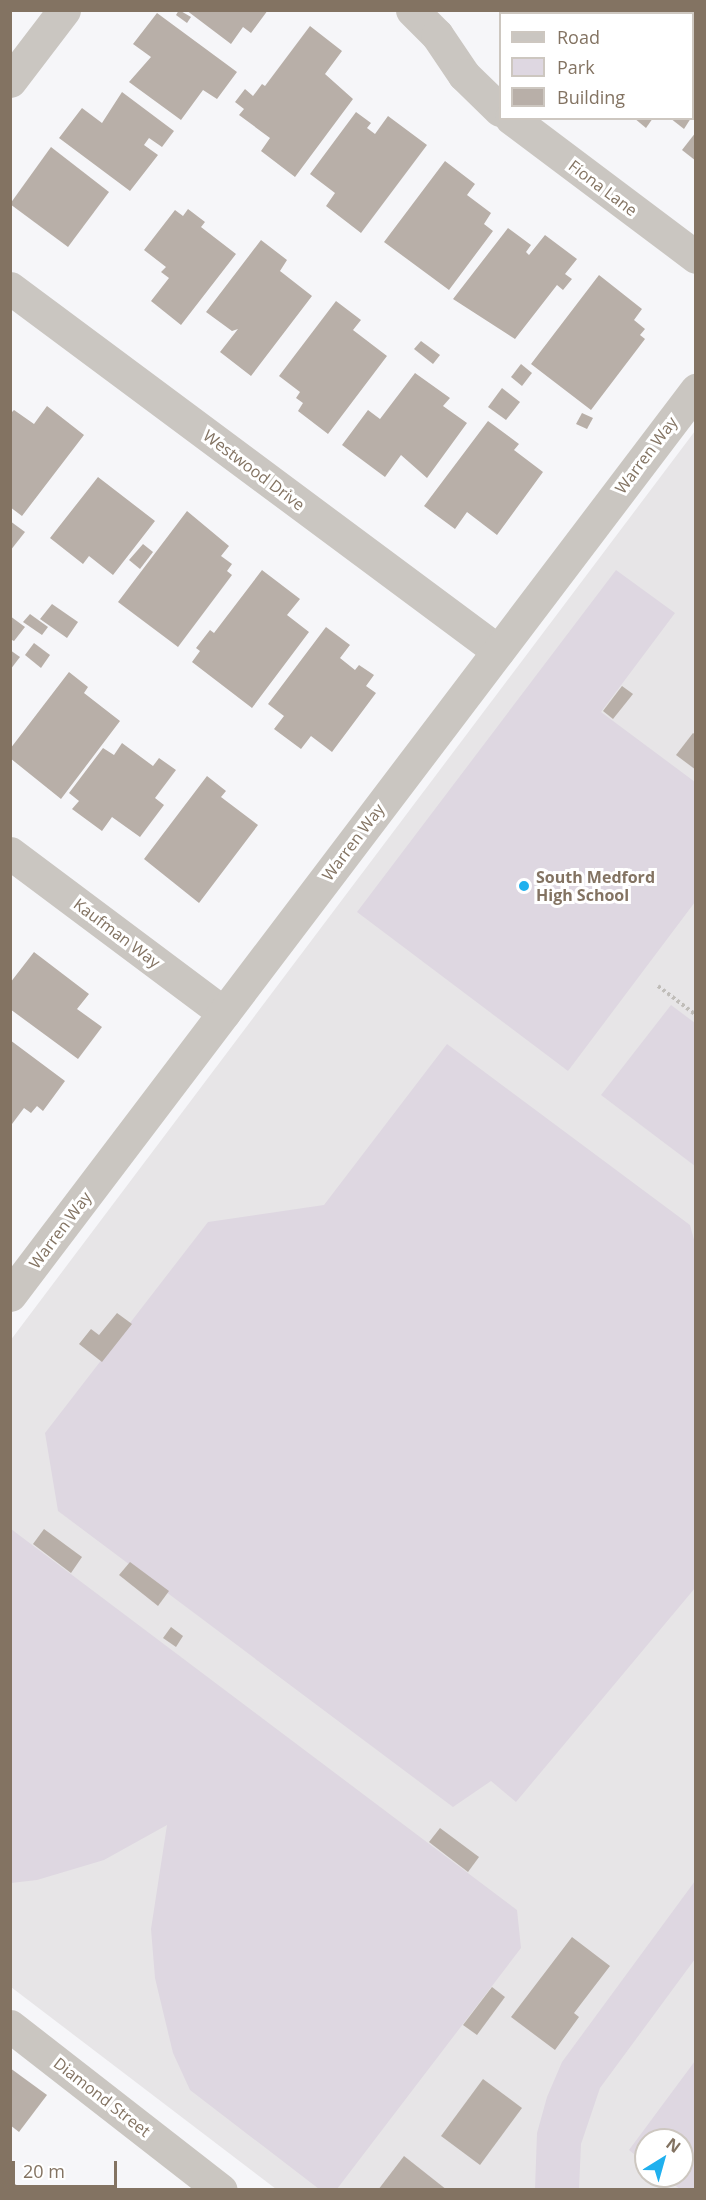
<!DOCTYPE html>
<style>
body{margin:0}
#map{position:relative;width:706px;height:2200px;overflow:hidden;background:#f6f6f9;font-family:"Open Sans",sans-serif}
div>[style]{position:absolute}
.built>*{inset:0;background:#e7e5e7}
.green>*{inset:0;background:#ded7e1}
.building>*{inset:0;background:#b8afa8}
.path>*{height:4px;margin-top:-2px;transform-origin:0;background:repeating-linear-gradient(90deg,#c0bdb9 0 3px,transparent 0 6px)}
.minor>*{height:33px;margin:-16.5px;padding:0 16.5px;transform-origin:16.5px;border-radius:16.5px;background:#cac6c1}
.tertiary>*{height:33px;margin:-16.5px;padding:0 16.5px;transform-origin:16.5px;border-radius:16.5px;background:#cac6c1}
.dots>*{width:16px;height:16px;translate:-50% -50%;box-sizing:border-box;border:3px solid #fff;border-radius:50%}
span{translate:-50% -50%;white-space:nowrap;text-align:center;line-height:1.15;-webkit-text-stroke:6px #fff;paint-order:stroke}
.street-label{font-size:16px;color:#837362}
.poi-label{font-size:16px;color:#837362;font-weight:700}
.left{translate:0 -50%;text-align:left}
.frame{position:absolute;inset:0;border:12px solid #837362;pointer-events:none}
.legend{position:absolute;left:499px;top:12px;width:195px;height:108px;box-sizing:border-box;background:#fff;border:2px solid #cdc7c0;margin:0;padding:8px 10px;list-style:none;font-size:18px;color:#837362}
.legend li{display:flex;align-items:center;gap:12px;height:30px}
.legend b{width:30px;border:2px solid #cdc7c0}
.north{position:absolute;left:634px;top:2128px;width:60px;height:60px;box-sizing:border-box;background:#fff;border:2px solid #cdc7c0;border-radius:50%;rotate:37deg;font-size:16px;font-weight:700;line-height:24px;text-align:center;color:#837362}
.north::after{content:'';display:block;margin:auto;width:21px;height:27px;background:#20b0ee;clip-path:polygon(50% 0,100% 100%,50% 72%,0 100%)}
.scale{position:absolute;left:12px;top:2161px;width:105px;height:27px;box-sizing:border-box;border:3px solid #837362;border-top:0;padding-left:8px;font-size:18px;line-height:21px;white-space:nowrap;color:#837362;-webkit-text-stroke:4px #fff;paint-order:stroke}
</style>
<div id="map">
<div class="built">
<i style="clip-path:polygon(evenodd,695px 431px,695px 2189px,276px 2189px,11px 1987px,10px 1341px,695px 431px,646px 2140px,682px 2140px,682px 2176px,646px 2176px,646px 2140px)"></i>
</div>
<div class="green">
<i style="clip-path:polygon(616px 570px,675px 613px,601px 712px,695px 782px,695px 902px,568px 1071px,357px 912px)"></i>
<i style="clip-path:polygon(671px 1005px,695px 1023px,695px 1166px,601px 1095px)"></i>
<i style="clip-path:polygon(447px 1044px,690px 1225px,696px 1247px,695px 1588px,516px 1802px,491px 1781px,453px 1807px,58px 1511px,45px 1433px,208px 1222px,324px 1205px)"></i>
<i style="clip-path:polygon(11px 1529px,517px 1910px,521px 1948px,337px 2189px,319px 2189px,190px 2090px,173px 2053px,155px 1978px,151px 1929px,167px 1825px,104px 1860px,37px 1880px,11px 1883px)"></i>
<i style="clip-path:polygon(695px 1881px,695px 1959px,600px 2088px,581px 2144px,579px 2189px,535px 2189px,537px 2133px,547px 2097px,562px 2062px)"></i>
<i style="clip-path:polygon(695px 2061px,695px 2189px,680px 2189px,662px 2176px,682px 2176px,682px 2140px,646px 2140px,646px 2164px,629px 2150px)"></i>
</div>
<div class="building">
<i style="clip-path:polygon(179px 10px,191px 17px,187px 23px,176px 15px)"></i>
<i style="clip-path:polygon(186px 10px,268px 10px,251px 33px,243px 27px,231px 44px)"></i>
<i style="clip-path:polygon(540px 10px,629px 10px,538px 14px)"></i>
<i style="clip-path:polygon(157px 13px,237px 72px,217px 99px,203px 90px,181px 120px,129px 82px,151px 57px,133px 44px)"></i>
<i style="clip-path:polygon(310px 26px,342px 51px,325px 74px,353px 99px,295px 177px,261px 151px,270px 138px,239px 115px,244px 109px,235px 102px,245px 89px,253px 96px,262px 84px,265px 86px)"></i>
<i style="clip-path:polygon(692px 47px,696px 49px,692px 117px)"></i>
<i style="clip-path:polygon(122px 92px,174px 131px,162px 147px,149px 138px,144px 145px,158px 155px,130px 191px,59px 138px,82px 108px,102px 123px)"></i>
<i style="clip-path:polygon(356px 112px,371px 123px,367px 128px,375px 134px,388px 116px,427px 145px,361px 233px,326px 206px,335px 193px,310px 174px)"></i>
<i style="clip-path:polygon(634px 118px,653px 118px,646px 128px)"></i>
<i style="clip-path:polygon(670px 118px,691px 118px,684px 129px)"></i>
<i style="clip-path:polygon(696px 132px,696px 161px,682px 150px)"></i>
<i style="clip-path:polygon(51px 147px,109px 192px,68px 247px,10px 204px)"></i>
<i style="clip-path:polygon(445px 161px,475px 184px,467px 195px,491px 213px,484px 224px,493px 231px,449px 290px,384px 242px)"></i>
<i style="clip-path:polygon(188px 209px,205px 222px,201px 227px,236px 254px,181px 325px,151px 301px,169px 278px,161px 272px,166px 267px,144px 250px,175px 210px,183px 216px)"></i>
<i style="clip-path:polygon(508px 228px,531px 245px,526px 252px,529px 255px,545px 235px,577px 259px,565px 274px,572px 279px,563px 290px,557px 285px,515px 339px,453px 299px)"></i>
<i style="clip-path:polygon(261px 240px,287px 260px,280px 271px,312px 296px,251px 376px,220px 352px,238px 329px,232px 331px,206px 312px)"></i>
<i style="clip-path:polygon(599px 275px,642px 309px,634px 320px,645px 329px,640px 335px,645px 339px,591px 410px,531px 364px)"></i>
<i style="clip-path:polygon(336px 301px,361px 320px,353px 330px,387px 356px,328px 434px,298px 411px,303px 403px,296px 398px,300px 392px,279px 376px)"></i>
<i style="clip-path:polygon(421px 341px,440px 355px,433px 364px,414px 349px)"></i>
<i style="clip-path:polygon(521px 364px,532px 373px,522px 386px,511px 377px)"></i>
<i style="clip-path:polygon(415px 373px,450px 398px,443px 406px,467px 423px,427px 478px,401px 455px,385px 477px,342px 445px,368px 410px,380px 419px)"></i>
<i style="clip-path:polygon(502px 388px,520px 402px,506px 420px,488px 407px)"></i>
<i style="clip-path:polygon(47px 406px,84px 435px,22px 516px,10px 507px,10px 414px,14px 410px,34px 424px)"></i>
<i style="clip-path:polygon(582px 413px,593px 418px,587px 429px,576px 424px)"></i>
<i style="clip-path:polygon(488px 421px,519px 444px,514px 450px,543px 472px,497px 535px,467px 512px,455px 529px,424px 506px)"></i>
<i style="clip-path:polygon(98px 477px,155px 521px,113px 575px,89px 556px,83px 564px,50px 538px)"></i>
<i style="clip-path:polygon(187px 511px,229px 546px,221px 556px,232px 564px,227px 571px,232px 575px,178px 647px,118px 602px)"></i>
<i style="clip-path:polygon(10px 521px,25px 532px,10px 551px)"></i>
<i style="clip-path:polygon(143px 544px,153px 552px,140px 569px,129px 560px)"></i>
<i style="clip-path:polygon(262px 570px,300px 599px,287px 615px,309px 632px,252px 708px,192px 662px,200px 651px,196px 648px,210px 630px,214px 633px)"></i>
<i style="clip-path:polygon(52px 604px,78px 622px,67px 638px,40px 619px)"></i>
<i style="clip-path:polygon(30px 614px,48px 627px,42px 635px,23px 622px)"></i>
<i style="clip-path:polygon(10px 616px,25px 627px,14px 641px,10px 639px)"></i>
<i style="clip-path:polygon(326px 627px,350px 645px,340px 658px,355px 670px,359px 665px,374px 675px,366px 686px,376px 693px,332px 752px,311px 736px,301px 749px,274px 729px,284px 716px,268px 704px)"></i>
<i style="clip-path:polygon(34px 643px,50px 655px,41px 668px,25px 655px)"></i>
<i style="clip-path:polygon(10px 650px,20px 657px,10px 670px)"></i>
<i style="clip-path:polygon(69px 672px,88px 687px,84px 693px,120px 721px,61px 799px,10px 758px,10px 749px)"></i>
<i style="clip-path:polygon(622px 686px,633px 694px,613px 719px,603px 711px)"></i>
<i style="clip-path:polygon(693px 733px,696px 735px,696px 770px,676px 755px)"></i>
<i style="clip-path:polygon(122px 743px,153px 766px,159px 758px,176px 770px,155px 798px,164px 805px,140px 837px,112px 817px,102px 831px,72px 809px,79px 801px,69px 793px,103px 748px,114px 755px)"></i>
<i style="clip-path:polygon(207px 776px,226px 791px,221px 797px,258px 825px,199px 903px,144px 859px)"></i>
<i style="clip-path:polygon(34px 952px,89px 994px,77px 1009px,102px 1027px,78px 1059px,10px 1009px,10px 983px)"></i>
<i style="clip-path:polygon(10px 1040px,65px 1081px,43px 1111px,37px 1106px,31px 1113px,24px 1108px,12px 1124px)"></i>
<i style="clip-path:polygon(117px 1313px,132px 1324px,102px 1362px,79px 1344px,91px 1329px,99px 1335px)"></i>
<i style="clip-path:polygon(44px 1529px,82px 1557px,71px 1573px,33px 1544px)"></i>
<i style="clip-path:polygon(130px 1562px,169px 1591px,158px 1606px,119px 1575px)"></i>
<i style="clip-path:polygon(171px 1627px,183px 1636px,176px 1647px,163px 1638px)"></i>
<i style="clip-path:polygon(440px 1828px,479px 1857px,468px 1872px,429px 1842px)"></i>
<i style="clip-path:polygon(572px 1937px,610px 1966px,574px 2013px,579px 2017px,555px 2050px,511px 2017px)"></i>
<i style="clip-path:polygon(492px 1987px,505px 1997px,477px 2035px,463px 2025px)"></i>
<i style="clip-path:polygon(10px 2068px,47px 2095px,19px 2132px,10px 2125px)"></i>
<i style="clip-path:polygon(483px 2079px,522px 2108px,480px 2165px,441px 2136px)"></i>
<i style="clip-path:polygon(404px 2156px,447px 2190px,378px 2190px)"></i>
<i style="clip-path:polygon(10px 2180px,23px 2190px,10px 2190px)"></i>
</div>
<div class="path">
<i style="left:658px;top:986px;width:48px;rotate:37.3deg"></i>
</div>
<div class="minor">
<i style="left:412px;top:10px;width:35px;rotate:45deg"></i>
<i style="left:437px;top:35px;width:48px;rotate:56deg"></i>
<i style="left:464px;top:75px;width:50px;rotate:44.2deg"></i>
<i style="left:10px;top:81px;width:89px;rotate:-52.7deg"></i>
<i style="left:511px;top:118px;width:231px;rotate:36.9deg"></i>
<i style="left:10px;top:288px;width:608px;rotate:36.64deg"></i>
<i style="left:10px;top:853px;width:267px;rotate:36.8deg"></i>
<i style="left:10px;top:1295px;width:1136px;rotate:-52.84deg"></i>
</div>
<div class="tertiary">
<i style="left:10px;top:2026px;width:267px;rotate:37.9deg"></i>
</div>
<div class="dots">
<i style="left:524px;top:886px;background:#20b0ee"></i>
</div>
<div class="street-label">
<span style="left:603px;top:188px;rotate:37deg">Fiona Lane</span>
<span style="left:646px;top:455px;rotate:-53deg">Warren Way</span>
<span style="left:254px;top:470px;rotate:37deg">Westwood Drive</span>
<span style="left:353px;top:842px;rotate:-53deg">Warren Way</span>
<span style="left:117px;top:933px;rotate:37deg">Kaufman Way</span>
<span style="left:60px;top:1230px;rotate:-53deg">Warren Way</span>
<span style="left:102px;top:2097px;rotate:38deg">Diamond Street</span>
</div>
<div class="poi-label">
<span class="left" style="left:536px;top:886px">South Medford<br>High School</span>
</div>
<div class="frame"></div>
<ul class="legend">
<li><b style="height:8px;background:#cac6c1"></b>Road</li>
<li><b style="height:16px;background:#ded7e1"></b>Park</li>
<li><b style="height:16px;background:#b8afa8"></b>Building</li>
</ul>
<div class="north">N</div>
<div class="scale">20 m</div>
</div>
